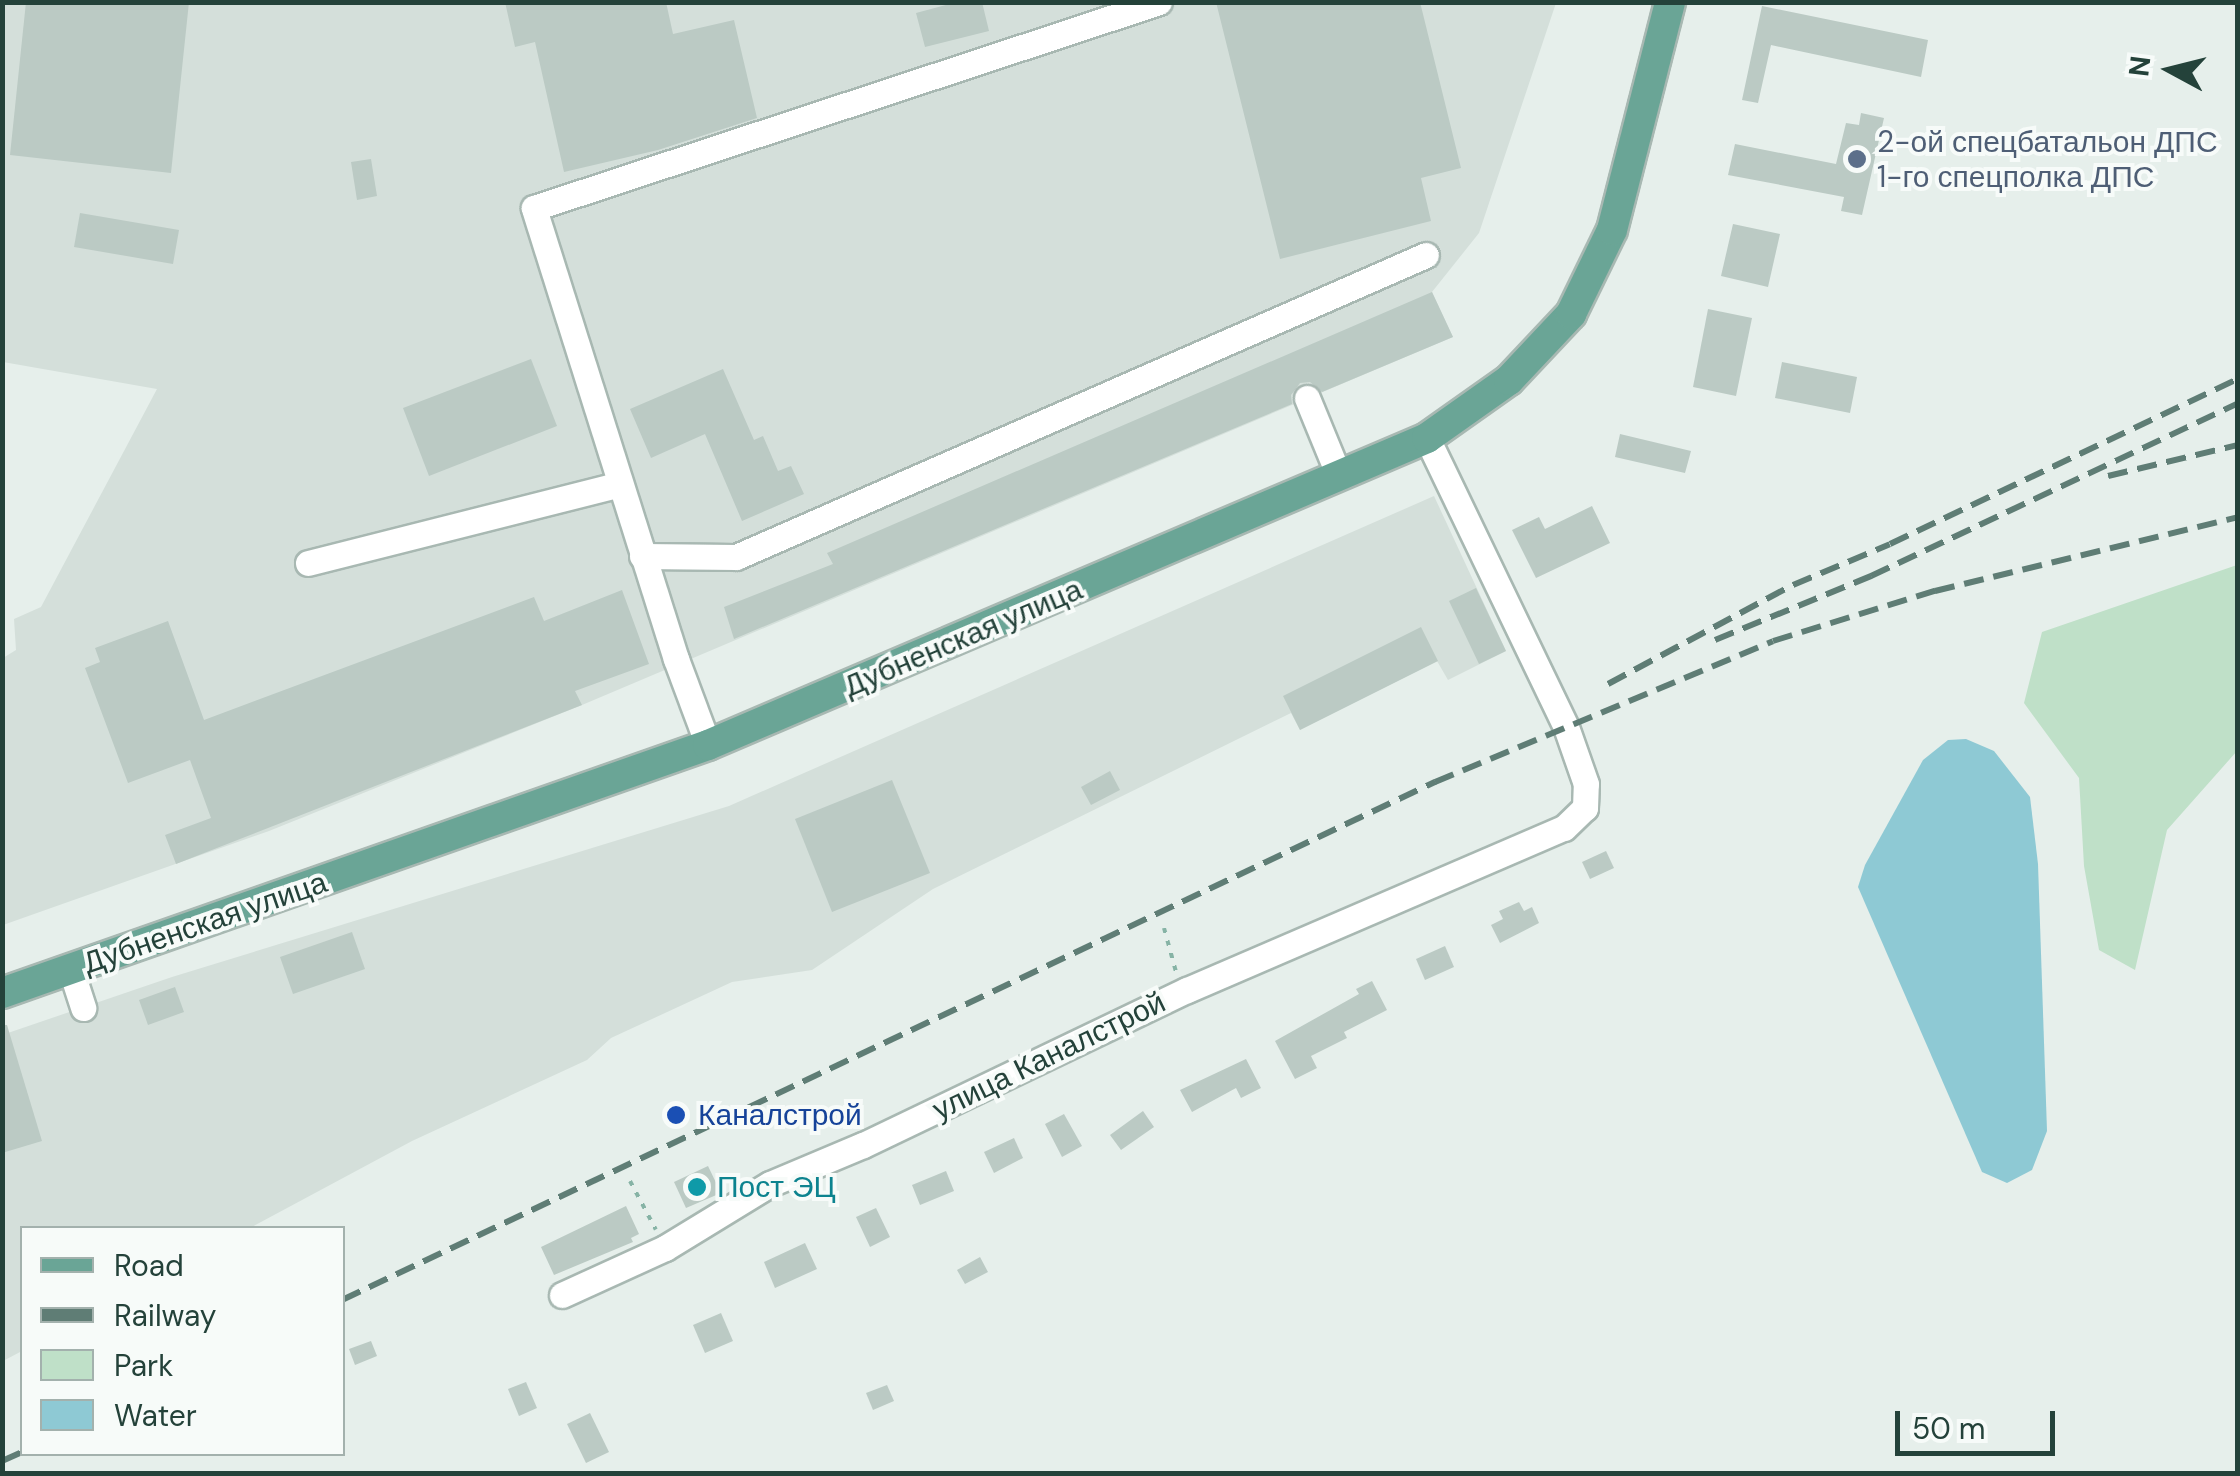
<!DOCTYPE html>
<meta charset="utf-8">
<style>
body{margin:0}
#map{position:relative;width:2240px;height:1476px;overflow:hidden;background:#e6efeb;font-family:"DM Sans",sans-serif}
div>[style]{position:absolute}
.built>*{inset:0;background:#d4dfda}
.green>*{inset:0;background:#bfe0c8}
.water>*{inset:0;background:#8ec9d4}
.building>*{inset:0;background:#bbcac4}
.path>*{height:4px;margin-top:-2px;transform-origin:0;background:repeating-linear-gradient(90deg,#86b3a5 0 5px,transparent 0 13px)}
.roads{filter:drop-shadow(2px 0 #a8b8b2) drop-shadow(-2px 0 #a8b8b2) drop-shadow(0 2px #a8b8b2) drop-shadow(0 -2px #a8b8b2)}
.minor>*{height:25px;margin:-12.5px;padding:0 12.5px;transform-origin:12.5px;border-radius:12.5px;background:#fff}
.major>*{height:30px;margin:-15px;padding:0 15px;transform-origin:15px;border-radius:15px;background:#6aa596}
.rail>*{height:6px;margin-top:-3px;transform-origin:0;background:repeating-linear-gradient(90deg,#5f7d75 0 20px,transparent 0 30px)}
.dots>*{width:28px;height:28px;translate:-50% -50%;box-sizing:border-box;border:5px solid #f7fbf9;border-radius:50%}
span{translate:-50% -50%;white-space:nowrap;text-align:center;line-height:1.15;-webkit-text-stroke:8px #f7fbf9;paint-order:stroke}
.service-label{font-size:30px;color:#4e5e75}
.left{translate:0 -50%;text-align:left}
.street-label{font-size:30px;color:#24423a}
.transit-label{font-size:30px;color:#164399}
.culture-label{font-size:30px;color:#0d838f}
.frame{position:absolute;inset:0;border:5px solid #24423a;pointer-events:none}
.legend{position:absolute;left:20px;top:1226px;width:325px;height:230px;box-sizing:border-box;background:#f7fbf9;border:2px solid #a3b1ad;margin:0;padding:12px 18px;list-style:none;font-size:30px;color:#24423a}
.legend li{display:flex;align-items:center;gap:20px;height:50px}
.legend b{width:50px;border:2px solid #a3b1ad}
.north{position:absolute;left:2120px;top:20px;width:100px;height:100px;-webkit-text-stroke:8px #f7fbf9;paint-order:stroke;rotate:277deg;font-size:28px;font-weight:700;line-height:40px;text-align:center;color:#24423a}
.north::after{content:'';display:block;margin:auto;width:35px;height:45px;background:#24423a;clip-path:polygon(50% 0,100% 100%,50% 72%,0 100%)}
.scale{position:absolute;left:1895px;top:1411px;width:160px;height:45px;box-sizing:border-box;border:5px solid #24423a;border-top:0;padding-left:12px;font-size:30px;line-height:35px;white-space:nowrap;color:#24423a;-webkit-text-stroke:8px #f7fbf9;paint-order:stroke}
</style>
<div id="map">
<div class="built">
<i style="clip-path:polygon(2px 3px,1556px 3px,1479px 233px,1432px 292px,1453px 337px,582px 705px,269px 831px,3px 925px,3px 658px,16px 650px,14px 619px,41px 607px,157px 389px,3px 362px)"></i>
<i style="clip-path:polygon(1434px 496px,1506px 651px,1448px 680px,1437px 661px,1300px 730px,1291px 713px,933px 889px,812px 970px,732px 982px,611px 1038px,587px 1060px,412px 1141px,250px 1228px,22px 1228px,22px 1351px,3px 1361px,2px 1035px,172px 977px,729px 806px)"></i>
</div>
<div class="green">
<i style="clip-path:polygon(2237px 565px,2237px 751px,2167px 830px,2135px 970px,2099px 950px,2084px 866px,2079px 778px,2024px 703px,2042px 632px)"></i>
</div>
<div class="water">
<i style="clip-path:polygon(1966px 739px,1994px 751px,2030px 797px,2038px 864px,2047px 1131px,2032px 1170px,2007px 1183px,1982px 1172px,1858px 887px,1865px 865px,1923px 760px,1948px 740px)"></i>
</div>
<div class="building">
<i style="clip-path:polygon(26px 2px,189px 2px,171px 173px,10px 155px)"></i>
<i style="clip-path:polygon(505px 2px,666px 2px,673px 34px,734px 20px,757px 118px,658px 150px,564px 172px,535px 42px,515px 47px)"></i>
<i style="clip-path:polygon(957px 2px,982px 2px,989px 31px,925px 47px,916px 13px)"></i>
<i style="clip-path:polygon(1216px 2px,1420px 2px,1461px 168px,1421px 178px,1431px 221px,1280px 259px)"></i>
<i style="clip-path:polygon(1762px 6px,1928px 40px,1921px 77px,1771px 45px,1758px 103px,1742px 100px)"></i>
<i style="clip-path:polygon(1861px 113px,1884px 118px,1862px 215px,1841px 211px,1844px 197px,1728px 175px,1735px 144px,1836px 164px,1846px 123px,1859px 125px)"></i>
<i style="clip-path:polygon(371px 159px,377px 196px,357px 200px,351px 162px)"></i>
<i style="clip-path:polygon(80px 213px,179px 230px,173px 264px,74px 247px)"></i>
<i style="clip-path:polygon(1733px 224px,1780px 234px,1768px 287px,1721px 276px)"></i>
<i style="clip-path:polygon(1432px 292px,1453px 337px,1322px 392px,1310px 382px,1300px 383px,1291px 395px,1292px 404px,734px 639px,724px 607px,833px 564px,827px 553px)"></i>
<i style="clip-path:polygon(1708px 309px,1752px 318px,1736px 396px,1693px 387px)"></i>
<i style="clip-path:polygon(531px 359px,557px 426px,429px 476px,403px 408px)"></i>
<i style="clip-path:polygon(1782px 362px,1857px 377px,1850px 413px,1775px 398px)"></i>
<i style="clip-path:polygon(723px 369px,754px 440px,763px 436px,778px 471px,791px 466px,804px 494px,742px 521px,705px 434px,651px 458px,630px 409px)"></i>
<i style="clip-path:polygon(1620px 434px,1691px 451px,1685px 473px,1615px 457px)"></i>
<i style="clip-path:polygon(1592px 506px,1610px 543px,1536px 578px,1512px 530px,1539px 517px,1545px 529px)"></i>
<i style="clip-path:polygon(1476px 588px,1506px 651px,1479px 664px,1449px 601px)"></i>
<i style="clip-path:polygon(622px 590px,649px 664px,575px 691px,582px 705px,176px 864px,165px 835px,211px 818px,190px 760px,128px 783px,85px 668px,100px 662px,95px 648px,168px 621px,204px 720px,534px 597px,544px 621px)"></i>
<i style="clip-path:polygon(1421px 627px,1438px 661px,1300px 730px,1283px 696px)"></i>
<i style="clip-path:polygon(1110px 771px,1120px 790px,1091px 805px,1081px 787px)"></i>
<i style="clip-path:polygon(892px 780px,930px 873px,832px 912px,795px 819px)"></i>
<i style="clip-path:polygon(1606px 851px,1614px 868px,1590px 879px,1582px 862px)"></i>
<i style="clip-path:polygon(1519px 902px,1524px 911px,1532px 907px,1539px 923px,1500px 943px,1491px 925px,1503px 919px,1499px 911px)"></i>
<i style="clip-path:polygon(352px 932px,365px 969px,293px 994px,280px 957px)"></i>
<i style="clip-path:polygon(1445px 946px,1454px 967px,1425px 980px,1416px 959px)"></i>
<i style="clip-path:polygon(1372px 981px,1387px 1010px,1344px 1032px,1347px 1038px,1311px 1056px,1317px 1068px,1295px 1079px,1275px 1041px,1359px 994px,1356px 989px)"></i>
<i style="clip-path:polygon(175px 987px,184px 1012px,148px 1025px,139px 1000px)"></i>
<i style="clip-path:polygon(2px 1025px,7px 1025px,42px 1141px,2px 1153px)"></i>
<i style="clip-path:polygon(1246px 1059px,1261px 1088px,1241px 1098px,1236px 1088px,1192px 1112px,1180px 1090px)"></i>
<i style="clip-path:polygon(1143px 1111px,1154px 1127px,1121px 1150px,1110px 1135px)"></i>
<i style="clip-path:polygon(1064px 1114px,1082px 1146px,1062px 1157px,1045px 1124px)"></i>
<i style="clip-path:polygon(1014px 1138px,1023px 1158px,994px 1173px,984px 1152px)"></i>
<i style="clip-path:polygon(708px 1166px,721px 1193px,686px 1208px,674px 1182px)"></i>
<i style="clip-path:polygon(946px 1171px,954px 1191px,920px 1205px,912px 1185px)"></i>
<i style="clip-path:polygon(626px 1206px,639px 1234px,631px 1238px,633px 1242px,554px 1275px,541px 1247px)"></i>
<i style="clip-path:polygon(876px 1208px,890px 1237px,870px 1247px,856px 1217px)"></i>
<i style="clip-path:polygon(805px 1243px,817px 1269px,775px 1288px,764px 1262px)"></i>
<i style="clip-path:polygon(980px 1257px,988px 1272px,965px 1284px,957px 1270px)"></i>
<i style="clip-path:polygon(721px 1313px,733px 1341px,705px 1353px,693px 1325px)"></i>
<i style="clip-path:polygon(371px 1341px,377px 1356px,355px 1365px,349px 1349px)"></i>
<i style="clip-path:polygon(526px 1382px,537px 1408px,519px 1416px,508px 1389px)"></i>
<i style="clip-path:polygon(887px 1385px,894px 1401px,873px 1410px,866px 1393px)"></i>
<i style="clip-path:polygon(590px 1413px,609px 1452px,586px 1463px,567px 1424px)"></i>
</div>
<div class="path">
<i style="left:1164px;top:928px;width:46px;rotate:74.7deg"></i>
<i style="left:630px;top:1181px;width:55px;rotate:62deg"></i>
</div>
<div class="roads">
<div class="minor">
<i style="left:1307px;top:398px;width:84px;rotate:67.7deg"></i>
<i style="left:642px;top:556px;width:94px;rotate:0.6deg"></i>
<i style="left:736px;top:557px;width:753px;rotate:-23.64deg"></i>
<i style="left:308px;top:563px;width:322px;rotate:-14.2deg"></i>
<i style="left:708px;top:745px;width:92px;rotate:-110.4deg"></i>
<i style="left:676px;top:659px;width:473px;rotate:-107.5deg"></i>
<i style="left:534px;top:208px;width:658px;rotate:-18.24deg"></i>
<i style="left:71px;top:970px;width:40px;rotate:72deg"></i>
<i style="left:562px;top:1295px;width:113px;rotate:-24.5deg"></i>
<i style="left:665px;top:1248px;width:123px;rotate:-31.4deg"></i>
<i style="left:770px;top:1184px;width:101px;rotate:-22.8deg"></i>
<i style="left:863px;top:1145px;width:359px;rotate:-25.6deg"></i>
<i style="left:1187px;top:990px;width:410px;rotate:-23.3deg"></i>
<i style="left:1564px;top:828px;width:29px;rotate:-44deg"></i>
<i style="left:1585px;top:808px;width:24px;rotate:-88deg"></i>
<i style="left:1586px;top:784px;width:60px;rotate:-109.3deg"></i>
<i style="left:1566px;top:727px;width:321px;rotate:-115.7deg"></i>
</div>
<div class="major">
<i style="left:2px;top:993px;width:748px;rotate:-19.36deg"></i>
<i style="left:708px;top:745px;width:782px;rotate:-23.12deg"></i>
<i style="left:1427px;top:438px;width:100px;rotate:-35.3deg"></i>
<i style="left:1509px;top:380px;width:91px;rotate:-46.8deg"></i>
<i style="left:1571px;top:314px;width:93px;rotate:-64deg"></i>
<i style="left:1612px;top:230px;width:235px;rotate:-75.7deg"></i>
</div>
</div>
<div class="rail">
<i style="left:2108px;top:476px;width:134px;rotate:-13.4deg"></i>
<i style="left:1715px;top:640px;width:169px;rotate:-22.3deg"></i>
<i style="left:1871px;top:576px;width:406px;rotate:-25.2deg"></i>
<i style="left:1608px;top:684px;width:210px;rotate:-28.2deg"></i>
<i style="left:1793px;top:585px;width:105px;rotate:-22.9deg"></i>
<i style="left:1890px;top:544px;width:385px;rotate:-25.4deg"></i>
<i style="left:342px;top:1300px;width:1210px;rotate:-25.36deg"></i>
<i style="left:1435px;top:782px;width:366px;rotate:-22.6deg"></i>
<i style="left:1773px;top:641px;width:170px;rotate:-17.2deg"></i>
<i style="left:1935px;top:591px;width:312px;rotate:-13.7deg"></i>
<i style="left:2px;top:1461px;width:22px;rotate:-24deg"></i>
</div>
<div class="dots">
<i style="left:1857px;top:159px;background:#5c6f8a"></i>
<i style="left:676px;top:1115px;background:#1a4fb4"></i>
<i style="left:697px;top:1187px;background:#0f9aa8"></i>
</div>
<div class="service-label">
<span class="left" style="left:1877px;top:159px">2-ой спецбатальон ДПС<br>1-го спецполка ДПС</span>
</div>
<div class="street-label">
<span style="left:963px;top:638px;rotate:-23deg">Дубненская улица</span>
<span style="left:205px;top:923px;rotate:-19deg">Дубненская улица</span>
<span style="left:1049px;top:1056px;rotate:-26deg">улица Каналстрой</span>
</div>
<div class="transit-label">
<span class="left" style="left:698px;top:1115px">Каналстрой</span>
</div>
<div class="culture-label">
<span class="left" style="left:717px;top:1187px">Пост ЭЦ</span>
</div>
<div class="frame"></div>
<ul class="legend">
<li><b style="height:12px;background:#6aa596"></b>Road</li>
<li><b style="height:12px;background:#5f7d75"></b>Railway</li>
<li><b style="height:28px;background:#bfe0c8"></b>Park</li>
<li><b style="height:28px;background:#8ec9d4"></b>Water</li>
</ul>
<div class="north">N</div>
<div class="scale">50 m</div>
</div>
